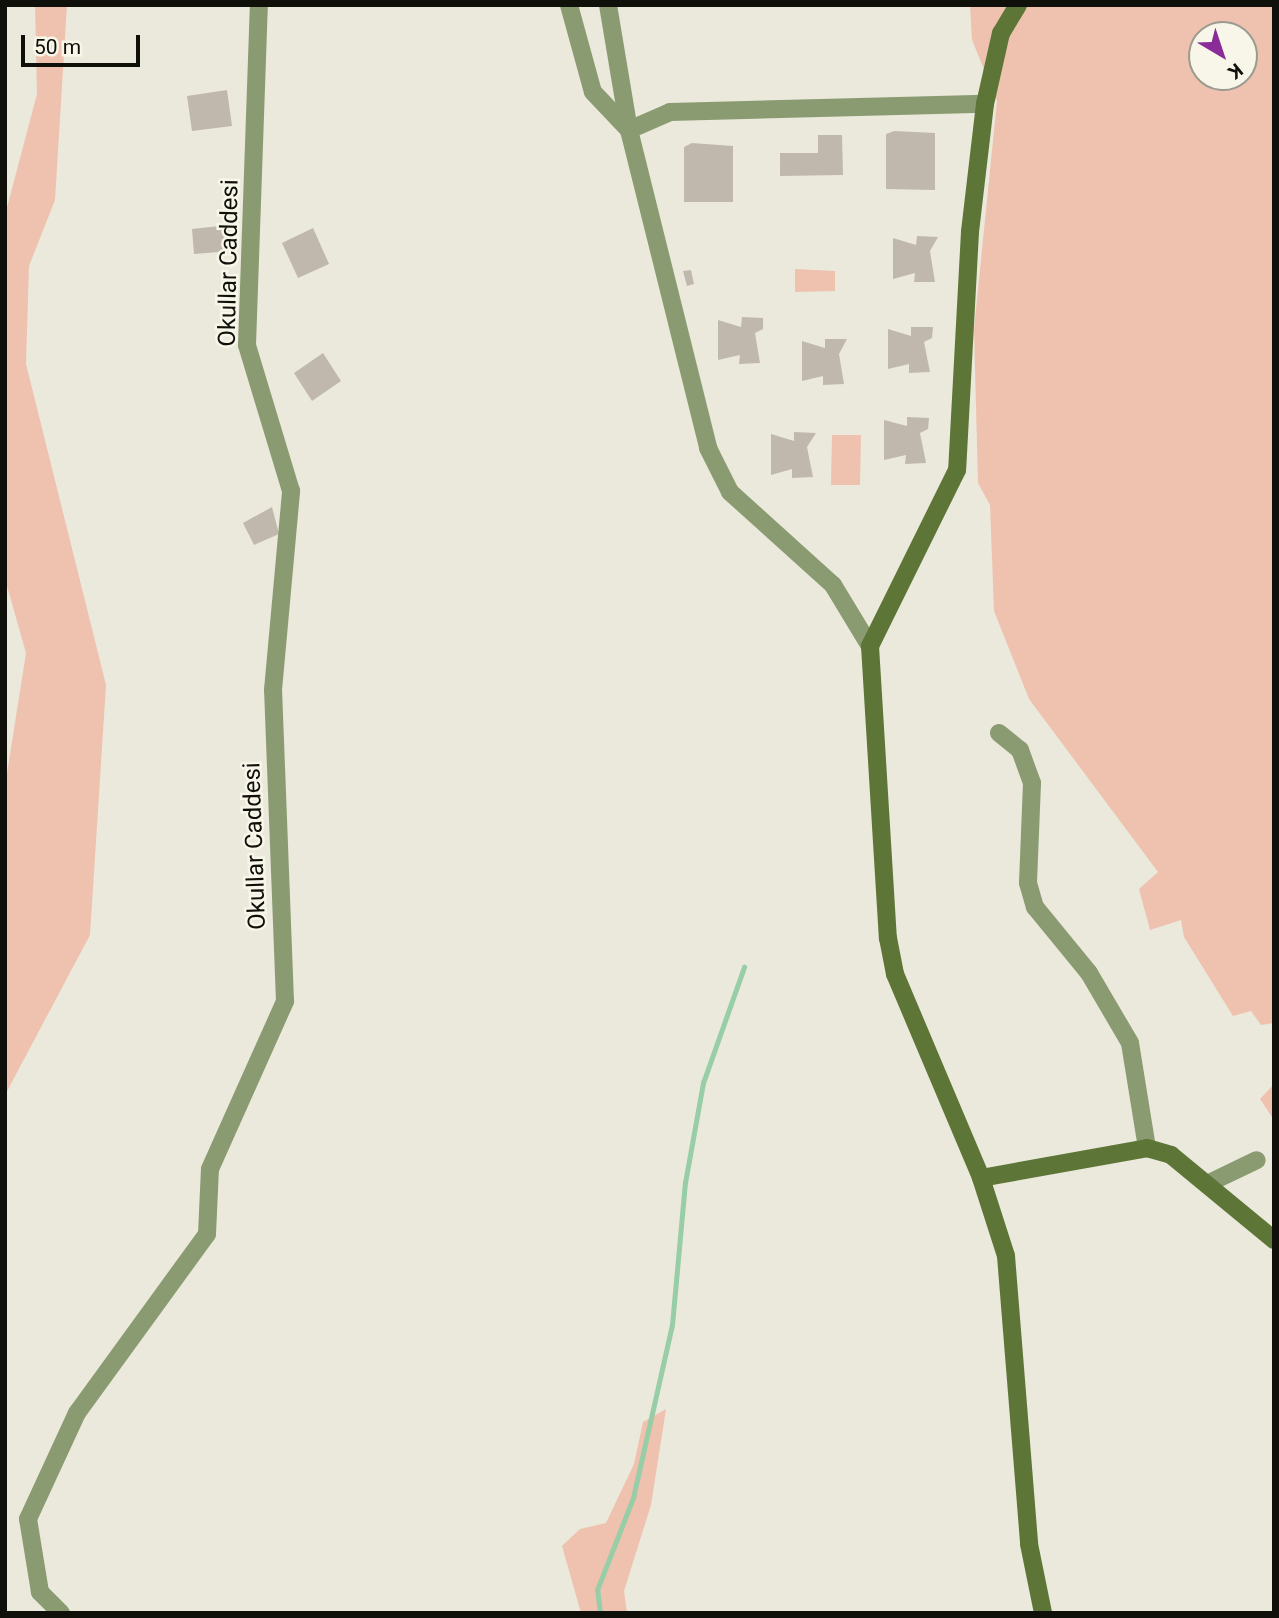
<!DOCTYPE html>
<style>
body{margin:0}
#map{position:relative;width:1279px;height:1618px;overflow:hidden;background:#ebe9db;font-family:Roboto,sans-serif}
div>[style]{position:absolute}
.green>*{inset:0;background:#eec2ae}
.stream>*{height:4.5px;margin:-2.25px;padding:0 2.25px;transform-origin:2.25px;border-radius:2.25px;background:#97cda7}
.building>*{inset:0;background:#c1b8ad}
.street>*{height:18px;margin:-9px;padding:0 9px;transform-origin:9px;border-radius:9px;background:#8a9b72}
.secondary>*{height:18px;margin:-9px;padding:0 9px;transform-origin:9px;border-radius:9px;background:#5d7536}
span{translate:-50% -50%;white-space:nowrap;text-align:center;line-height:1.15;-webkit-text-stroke:5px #f8f6e9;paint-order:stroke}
.street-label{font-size:24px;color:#10100b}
.frame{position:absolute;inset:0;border:7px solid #10100b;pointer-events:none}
.north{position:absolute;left:1188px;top:21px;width:70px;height:70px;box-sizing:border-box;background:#f8f6e9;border:2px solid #9b9a90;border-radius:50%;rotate:141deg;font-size:19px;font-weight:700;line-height:28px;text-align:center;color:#10100b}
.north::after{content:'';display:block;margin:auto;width:24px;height:32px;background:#8a2c97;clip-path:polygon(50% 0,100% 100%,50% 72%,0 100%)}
.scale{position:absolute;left:21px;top:35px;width:119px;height:32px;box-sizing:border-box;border:4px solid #10100b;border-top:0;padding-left:9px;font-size:21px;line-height:24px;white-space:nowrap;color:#10100b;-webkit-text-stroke:5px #f8f6e9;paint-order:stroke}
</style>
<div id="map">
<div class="green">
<i style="clip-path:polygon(35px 5px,67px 5px,55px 200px,29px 266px,26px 364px,106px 685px,90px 935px,5px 1095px,5px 786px,26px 653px,5px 579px,5px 215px,37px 94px)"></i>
<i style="clip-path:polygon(evenodd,970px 5px,1274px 5px,1274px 1023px,1261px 1025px,1251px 1011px,1233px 1016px,1184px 937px,1181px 920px,1150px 930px,1139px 889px,1158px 872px,1029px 699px,994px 611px,990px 505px,978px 483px,974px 329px,997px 101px,972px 40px,970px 5px,1202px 35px,1244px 35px,1244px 77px,1202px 77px,1202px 35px)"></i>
<i style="clip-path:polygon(795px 269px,835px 271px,835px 291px,795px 292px)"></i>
<i style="clip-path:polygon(832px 435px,861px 435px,860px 485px,831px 485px)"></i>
<i style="clip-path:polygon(1274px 1084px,1274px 1120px,1260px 1099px)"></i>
<i style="clip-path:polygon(666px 1409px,651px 1505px,624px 1591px,627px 1613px,581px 1613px,562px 1546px,580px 1529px,606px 1523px,634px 1464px,643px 1422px)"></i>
</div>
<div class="stream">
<i style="left:600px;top:1613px;width:23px;rotate:-97deg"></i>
<i style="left:597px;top:1590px;width:99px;rotate:-68.6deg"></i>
<i style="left:633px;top:1498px;width:177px;rotate:-77.3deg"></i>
<i style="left:672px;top:1325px;width:143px;rotate:-84.8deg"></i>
<i style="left:685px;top:1183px;width:102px;rotate:-79.8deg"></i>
<i style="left:703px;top:1083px;width:123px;rotate:-70.5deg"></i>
</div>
<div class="building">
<i style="clip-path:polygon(227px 90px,232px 126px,192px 131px,187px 96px)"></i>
<i style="clip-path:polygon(894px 131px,935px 133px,935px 190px,886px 189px,886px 134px)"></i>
<i style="clip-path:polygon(818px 135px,842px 135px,843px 175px,780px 176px,780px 153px,818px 153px)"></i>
<i style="clip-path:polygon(692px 143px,733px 146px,733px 202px,684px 202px,684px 147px)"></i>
<i style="clip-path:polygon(229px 225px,231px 251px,194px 254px,192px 229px)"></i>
<i style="clip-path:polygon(313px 228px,329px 264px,298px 278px,282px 243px)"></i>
<i style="clip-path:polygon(917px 236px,938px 237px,930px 251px,935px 282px,914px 282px,915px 273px,893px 279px,893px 238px,916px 245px)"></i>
<i style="clip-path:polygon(691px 270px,694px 284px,687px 286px,683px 271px)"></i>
<i style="clip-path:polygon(742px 317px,763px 318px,763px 329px,755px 333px,760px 363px,739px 364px,740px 355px,718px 360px,718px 320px,741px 327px)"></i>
<i style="clip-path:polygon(911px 327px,933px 327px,932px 338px,924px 342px,930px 372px,909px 373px,909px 364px,888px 369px,888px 329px,911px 336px)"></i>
<i style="clip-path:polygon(825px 339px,847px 339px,839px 354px,844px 384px,823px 385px,823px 376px,802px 381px,802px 341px,825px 348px)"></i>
<i style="clip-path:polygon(323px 353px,341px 381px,312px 401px,294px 373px)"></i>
<i style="clip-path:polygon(907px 417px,929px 418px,928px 429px,920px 433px,926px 463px,905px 464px,906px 455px,884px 460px,884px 420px,907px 426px)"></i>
<i style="clip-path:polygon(794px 432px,816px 433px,807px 447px,813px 477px,792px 478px,792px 469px,771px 475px,771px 434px,794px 441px)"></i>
<i style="clip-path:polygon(272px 507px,279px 534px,254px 545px,243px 523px)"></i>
</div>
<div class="street">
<i style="left:569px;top:5px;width:90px;rotate:74.6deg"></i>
<i style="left:593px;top:92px;width:52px;rotate:46.5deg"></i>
<i style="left:629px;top:130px;width:45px;rotate:-23.7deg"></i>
<i style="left:670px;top:112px;width:315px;rotate:-1.5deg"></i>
<i style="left:608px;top:5px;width:127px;rotate:80.5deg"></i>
<i style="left:629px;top:130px;width:328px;rotate:76deg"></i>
<i style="left:708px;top:448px;width:49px;rotate:63.4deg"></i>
<i style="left:730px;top:492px;width:139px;rotate:42.1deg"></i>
<i style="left:833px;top:585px;width:71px;rotate:58.8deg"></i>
<i style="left:999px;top:733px;width:27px;rotate:39deg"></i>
<i style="left:1020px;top:750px;width:35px;rotate:70deg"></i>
<i style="left:1032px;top:783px;width:100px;rotate:92.3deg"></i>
<i style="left:1028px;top:883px;width:25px;rotate:74deg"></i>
<i style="left:1035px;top:907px;width:85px;rotate:50.7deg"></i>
<i style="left:1089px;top:973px;width:81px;rotate:59.6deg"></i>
<i style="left:1130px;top:1043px;width:106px;rotate:80.8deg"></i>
<i style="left:1207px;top:1184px;width:55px;rotate:-25.6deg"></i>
<i style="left:61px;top:1613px;width:30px;rotate:-135deg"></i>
<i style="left:40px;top:1592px;width:74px;rotate:-99.3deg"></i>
<i style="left:28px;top:1519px;width:117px;rotate:-65.2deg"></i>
<i style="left:77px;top:1413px;width:221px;rotate:-54deg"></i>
<i style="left:207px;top:1234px;width:65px;rotate:-87.4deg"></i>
<i style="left:210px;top:1169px;width:184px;rotate:-65.9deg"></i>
<i style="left:285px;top:1001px;width:311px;rotate:-92.2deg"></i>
<i style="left:273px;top:690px;width:200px;rotate:-84.8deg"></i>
<i style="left:291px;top:491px;width:152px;rotate:-106.8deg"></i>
<i style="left:247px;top:345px;width:340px;rotate:-88deg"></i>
</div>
<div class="secondary">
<i style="left:1018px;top:5px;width:33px;rotate:121deg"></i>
<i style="left:1001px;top:33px;width:73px;rotate:102.7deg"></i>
<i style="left:985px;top:104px;width:129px;rotate:96.7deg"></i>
<i style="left:970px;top:232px;width:238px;rotate:93.1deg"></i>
<i style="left:957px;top:470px;width:196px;rotate:116.3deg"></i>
<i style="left:870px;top:646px;width:293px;rotate:86.5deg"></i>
<i style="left:888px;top:938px;width:37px;rotate:79deg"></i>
<i style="left:895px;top:974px;width:221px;rotate:67.1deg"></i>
<i style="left:981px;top:1178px;width:82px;rotate:72.2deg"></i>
<i style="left:1006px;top:1256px;width:289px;rotate:85.4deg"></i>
<i style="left:1029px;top:1544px;width:70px;rotate:78.5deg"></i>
<i style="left:981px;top:1178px;width:169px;rotate:-10.2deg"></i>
<i style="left:1147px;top:1148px;width:25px;rotate:16deg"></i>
<i style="left:1171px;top:1155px;width:134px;rotate:39.5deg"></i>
</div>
<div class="street-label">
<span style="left:229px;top:263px;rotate:-89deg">Okullar Caddesi</span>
<span style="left:255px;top:846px;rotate:-92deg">Okullar Caddesi</span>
</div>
<div class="frame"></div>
<div class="north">K</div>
<div class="scale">50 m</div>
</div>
